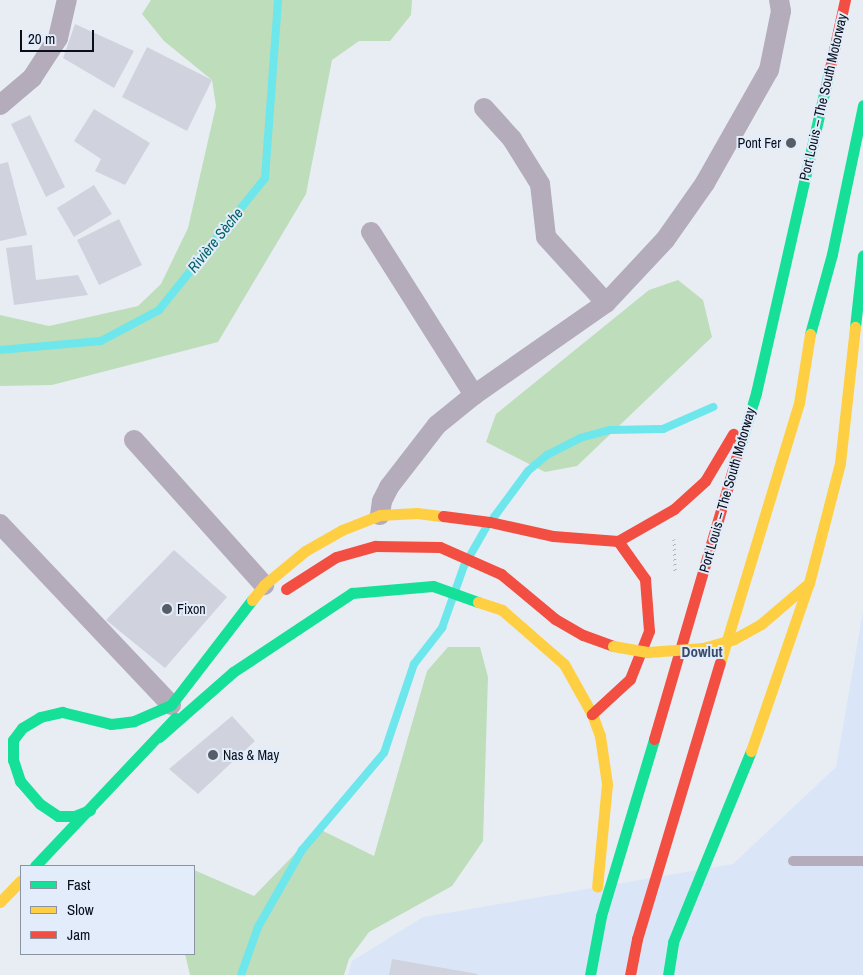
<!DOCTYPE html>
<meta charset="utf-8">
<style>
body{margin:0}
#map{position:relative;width:863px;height:975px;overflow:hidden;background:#e8edf4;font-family:"Archivo Narrow",sans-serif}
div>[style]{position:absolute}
.built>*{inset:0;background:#dae6f7}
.green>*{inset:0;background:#beddba}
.stream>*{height:8px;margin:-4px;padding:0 4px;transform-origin:4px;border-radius:4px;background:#6de6ec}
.building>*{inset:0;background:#d0d3de}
.path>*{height:3px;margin-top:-1.5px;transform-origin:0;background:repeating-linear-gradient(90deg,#aeacb6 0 1px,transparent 0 5px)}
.lane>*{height:10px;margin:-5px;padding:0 5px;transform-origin:5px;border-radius:5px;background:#b4acba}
.street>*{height:20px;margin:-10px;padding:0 10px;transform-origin:10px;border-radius:10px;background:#b4acba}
.fast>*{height:11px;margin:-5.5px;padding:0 5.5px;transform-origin:5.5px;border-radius:5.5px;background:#16e098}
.slow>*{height:11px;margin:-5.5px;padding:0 5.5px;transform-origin:5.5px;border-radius:5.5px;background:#ffcf43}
.jam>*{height:11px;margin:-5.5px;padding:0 5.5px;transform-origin:5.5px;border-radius:5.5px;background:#f24e42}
.slow-bridge>*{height:11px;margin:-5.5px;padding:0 5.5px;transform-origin:5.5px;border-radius:5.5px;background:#ffcf43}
.dots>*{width:14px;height:14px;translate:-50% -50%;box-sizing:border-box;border:2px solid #e2ecfa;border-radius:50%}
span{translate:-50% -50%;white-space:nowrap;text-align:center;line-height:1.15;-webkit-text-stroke:4px #e2ecfa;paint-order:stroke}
.street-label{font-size:14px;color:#080f1b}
.poi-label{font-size:14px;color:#080f1b}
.right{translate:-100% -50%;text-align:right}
.left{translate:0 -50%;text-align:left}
.water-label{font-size:15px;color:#006467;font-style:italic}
.neighbourhood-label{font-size:15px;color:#374b69;font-weight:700}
.legend{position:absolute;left:20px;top:865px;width:175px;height:90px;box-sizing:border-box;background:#e2ecfa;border:1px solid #8b94a1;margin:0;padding:6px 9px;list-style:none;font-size:15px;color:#080f1b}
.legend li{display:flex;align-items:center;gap:10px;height:25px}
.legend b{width:25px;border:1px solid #8b94a1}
.scale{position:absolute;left:20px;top:30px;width:74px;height:22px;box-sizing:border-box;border:2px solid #080f1b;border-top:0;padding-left:6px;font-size:15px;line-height:18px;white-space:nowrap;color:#080f1b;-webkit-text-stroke:4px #e2ecfa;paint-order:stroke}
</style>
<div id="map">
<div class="built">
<i style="clip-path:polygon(863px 611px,863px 975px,348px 975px,352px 961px,423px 917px,733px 864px,836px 767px)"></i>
</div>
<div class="green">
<i style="clip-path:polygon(151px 0,412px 0,411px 15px,390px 41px,359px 41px,332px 60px,306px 194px,218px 342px,52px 385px,0 386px,0 315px,49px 326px,138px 306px,161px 284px,188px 228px,216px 106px,212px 80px,164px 41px,142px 14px)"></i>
<i style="clip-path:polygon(678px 280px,703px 300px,712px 337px,577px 466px,545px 472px,486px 442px,496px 414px,649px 290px)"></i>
<i style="clip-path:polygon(448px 647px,480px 647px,488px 677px,483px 841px,452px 886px,369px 932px,349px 959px,344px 975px,190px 975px,185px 954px,194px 954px,194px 870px,254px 896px,319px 829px,374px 856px,427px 671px)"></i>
</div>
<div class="stream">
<i style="left:0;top:350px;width:101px;rotate:-5.1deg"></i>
<i style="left:101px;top:341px;width:66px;rotate:-28.1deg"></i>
<i style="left:159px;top:310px;width:169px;rotate:-51.2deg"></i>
<i style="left:265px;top:178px;width:178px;rotate:-85.8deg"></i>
<i style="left:494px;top:517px;width:57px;rotate:-53.5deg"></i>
<i style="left:528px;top:471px;width:25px;rotate:-40deg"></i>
<i style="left:547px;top:455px;width:37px;rotate:-27deg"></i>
<i style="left:580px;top:438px;width:31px;rotate:-15deg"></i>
<i style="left:610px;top:430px;width:53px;rotate:-1.1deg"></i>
<i style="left:663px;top:429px;width:55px;rotate:-23.7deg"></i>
<i style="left:241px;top:975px;width:51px;rotate:-70.5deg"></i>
<i style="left:258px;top:927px;width:89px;rotate:-60.3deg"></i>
<i style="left:302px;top:850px;width:127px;rotate:-49.8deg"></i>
<i style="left:384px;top:753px;width:94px;rotate:-71.4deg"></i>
<i style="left:414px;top:664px;width:46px;rotate:-52.1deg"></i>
<i style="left:442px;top:628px;width:66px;rotate:-70.5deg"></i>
<i style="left:464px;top:566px;width:46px;rotate:-60.1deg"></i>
</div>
<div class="building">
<i style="clip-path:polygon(75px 24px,134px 51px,114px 88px,63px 58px)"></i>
<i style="clip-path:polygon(147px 47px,212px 80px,187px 131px,122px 97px)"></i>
<i style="clip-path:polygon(94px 109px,150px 143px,125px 185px,95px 171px,101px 159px,74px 141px)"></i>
<i style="clip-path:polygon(30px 115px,65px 187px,46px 197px,11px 124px)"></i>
<i style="clip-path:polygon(8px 162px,27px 235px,0 241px,0 164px)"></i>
<i style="clip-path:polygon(94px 185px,112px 214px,74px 237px,57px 208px)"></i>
<i style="clip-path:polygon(119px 219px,142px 265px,99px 285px,77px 240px)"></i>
<i style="clip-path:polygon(32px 245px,36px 280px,78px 275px,88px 295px,14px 305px,6px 248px)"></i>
<i style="clip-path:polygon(174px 550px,227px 597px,165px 668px,106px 620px)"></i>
<i style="clip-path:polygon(232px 716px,255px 741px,198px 794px,169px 769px)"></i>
<i style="clip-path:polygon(392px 959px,478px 974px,478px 975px,389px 975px)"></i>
</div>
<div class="path">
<i style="left:674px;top:539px;width:32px;rotate:88deg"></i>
</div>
<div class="lane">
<i style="left:793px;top:861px;width:70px"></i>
</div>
<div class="street">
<i style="left:0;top:105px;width:42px;rotate:-40.2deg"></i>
<i style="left:32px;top:78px;width:48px;rotate:-57deg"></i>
<i style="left:58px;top:38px;width:39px;rotate:-77deg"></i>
<i style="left:484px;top:108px;width:42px;rotate:47.9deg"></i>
<i style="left:512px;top:139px;width:53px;rotate:58.1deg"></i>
<i style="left:540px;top:184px;width:53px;rotate:83.5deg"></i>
<i style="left:546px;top:237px;width:89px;rotate:47.7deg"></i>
<i style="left:371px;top:232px;width:193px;rotate:57.7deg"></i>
<i style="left:134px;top:440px;width:195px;rotate:48.1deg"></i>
<i style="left:380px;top:515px;width:14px;rotate:-82deg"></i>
<i style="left:382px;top:501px;width:16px;rotate:-63deg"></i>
<i style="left:389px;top:487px;width:78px;rotate:-52.3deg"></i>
<i style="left:437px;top:425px;width:48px;rotate:-39deg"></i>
<i style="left:474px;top:395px;width:161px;rotate:-34.9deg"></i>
<i style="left:606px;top:303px;width:86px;rotate:-46.9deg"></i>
<i style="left:665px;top:240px;width:70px;rotate:-54.9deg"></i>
<i style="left:705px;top:183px;width:130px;rotate:-60.5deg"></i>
<i style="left:769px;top:70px;width:60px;rotate:-78.5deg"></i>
<i style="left:781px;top:11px;width:11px;rotate:-100deg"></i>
<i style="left:0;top:524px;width:249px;rotate:46.6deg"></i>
</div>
<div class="fast">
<i style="left:855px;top:327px;width:72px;rotate:-83.7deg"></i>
<i style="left:810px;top:334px;width:83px;rotate:-74.6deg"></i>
<i style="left:832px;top:254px;width:152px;rotate:-78.2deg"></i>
<i style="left:737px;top:456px;width:66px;rotate:-73.2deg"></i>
<i style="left:756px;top:393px;width:324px;rotate:-77.2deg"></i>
<i style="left:159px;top:737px;width:98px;rotate:-41.3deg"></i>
<i style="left:233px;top:672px;width:143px;rotate:-33.6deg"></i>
<i style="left:352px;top:593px;width:81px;rotate:-4.9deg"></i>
<i style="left:433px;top:586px;width:48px;rotate:19.6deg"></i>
<i style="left:90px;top:810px;width:17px;rotate:159deg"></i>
<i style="left:74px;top:816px;width:16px;rotate:180deg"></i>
<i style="left:58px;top:816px;width:22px;rotate:-146deg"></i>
<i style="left:40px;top:804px;width:30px;rotate:-131deg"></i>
<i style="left:20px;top:781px;width:22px;rotate:-108deg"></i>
<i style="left:13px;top:760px;width:20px;rotate:-90deg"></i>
<i style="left:13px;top:740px;width:15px;rotate:-53deg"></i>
<i style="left:22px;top:728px;width:21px;rotate:-31deg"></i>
<i style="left:40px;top:717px;width:23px;rotate:-13deg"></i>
<i style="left:62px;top:712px;width:50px;rotate:13.8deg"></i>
<i style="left:111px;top:724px;width:23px;rotate:-7deg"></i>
<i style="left:134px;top:721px;width:40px;rotate:-23.4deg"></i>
<i style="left:171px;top:705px;width:133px;rotate:-52.4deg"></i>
<i style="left:35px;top:866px;width:204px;rotate:-46.6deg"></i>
<i style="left:590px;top:975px;width:60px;rotate:-79.4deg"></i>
<i style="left:601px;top:916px;width:185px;rotate:-73.3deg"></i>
<i style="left:668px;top:975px;width:33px;rotate:-81deg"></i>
<i style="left:673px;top:942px;width:206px;rotate:-67.8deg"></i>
</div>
<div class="slow">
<i style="left:252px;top:600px;width:19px;rotate:-51deg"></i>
<i style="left:264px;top:585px;width:53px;rotate:-39.7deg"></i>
<i style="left:305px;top:551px;width:43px;rotate:-29.6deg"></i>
<i style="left:342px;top:530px;width:41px;rotate:-21.5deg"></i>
<i style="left:380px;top:515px;width:37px;rotate:-3deg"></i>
<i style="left:417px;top:513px;width:26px;rotate:7deg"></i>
<i style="left:478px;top:602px;width:25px;rotate:18deg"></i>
<i style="left:502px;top:610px;width:82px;rotate:41.1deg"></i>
<i style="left:564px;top:664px;width:57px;rotate:60.8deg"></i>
<i style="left:592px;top:714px;width:23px;rotate:70deg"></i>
<i style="left:600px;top:736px;width:49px;rotate:81.7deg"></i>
<i style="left:607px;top:784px;width:103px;rotate:95.5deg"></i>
<i style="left:761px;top:624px;width:63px;rotate:-40.5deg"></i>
<i style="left:809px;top:583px;width:124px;rotate:-75.5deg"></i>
<i style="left:840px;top:463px;width:137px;rotate:-83.7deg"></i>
<i style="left:720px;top:663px;width:272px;rotate:-73.1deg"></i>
<i style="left:799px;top:403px;width:70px;rotate:-80.9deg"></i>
<i style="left:751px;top:751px;width:178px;rotate:-71deg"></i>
<i style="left:0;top:902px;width:30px;rotate:-46deg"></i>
</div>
<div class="jam">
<i style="left:828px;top:77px;width:79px;rotate:-77.6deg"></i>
<i style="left:443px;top:516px;width:47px;rotate:7.3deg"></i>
<i style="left:490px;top:522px;width:65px;rotate:12.5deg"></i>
<i style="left:553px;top:536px;width:65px;rotate:4.4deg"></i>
<i style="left:618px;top:541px;width:47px;rotate:54.6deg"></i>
<i style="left:645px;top:579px;width:52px;rotate:85.6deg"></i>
<i style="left:649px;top:631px;width:52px;rotate:111.6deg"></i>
<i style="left:630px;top:679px;width:52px;rotate:137.4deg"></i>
<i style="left:618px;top:541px;width:64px;rotate:-29.7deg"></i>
<i style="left:674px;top:509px;width:42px;rotate:-42.1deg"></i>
<i style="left:705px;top:481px;width:55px;rotate:-59.2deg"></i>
<i style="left:286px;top:589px;width:59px;rotate:-32.6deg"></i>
<i style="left:336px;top:557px;width:41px;rotate:-15.8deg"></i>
<i style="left:375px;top:546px;width:65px;rotate:0.9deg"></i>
<i style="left:440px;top:547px;width:67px;rotate:23.9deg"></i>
<i style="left:501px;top:574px;width:70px;rotate:39.8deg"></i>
<i style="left:555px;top:619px;width:32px;rotate:30deg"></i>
<i style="left:583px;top:635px;width:32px;rotate:20deg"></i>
<i style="left:654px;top:739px;width:295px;rotate:-73.7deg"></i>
<i style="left:630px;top:975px;width:37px;rotate:-79deg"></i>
<i style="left:637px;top:939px;width:288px;rotate:-73.3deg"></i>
</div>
<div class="slow-bridge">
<i style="left:613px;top:646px;width:36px;rotate:10deg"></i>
<i style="left:648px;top:652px;width:55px;rotate:-4.2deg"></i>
<i style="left:703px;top:648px;width:32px;rotate:-16deg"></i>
<i style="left:734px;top:639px;width:31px;rotate:-29deg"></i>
</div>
<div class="dots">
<i style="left:791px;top:143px;background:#565d67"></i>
<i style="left:167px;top:609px;background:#565d67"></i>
<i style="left:213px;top:755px;background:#565d67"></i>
</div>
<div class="street-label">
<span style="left:823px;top:97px;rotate:-77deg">Port Louis – The South Motorway</span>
<span style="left:727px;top:490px;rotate:-74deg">Port Louis – The South Motorway</span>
</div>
<div class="poi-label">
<span class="right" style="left:781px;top:143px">Pont Fer</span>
<span class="left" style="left:177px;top:609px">Fixon</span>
<span class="left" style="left:223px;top:755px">Nas &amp; May</span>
</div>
<div class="water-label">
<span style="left:215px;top:240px;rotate:-51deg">Rivière Sèche</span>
</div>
<div class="neighbourhood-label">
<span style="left:702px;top:652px">Dowlut</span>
</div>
<ul class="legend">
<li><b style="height:6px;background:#16e098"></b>Fast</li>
<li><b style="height:6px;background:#ffcf43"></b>Slow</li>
<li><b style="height:6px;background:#f24e42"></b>Jam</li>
</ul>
<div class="scale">20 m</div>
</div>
